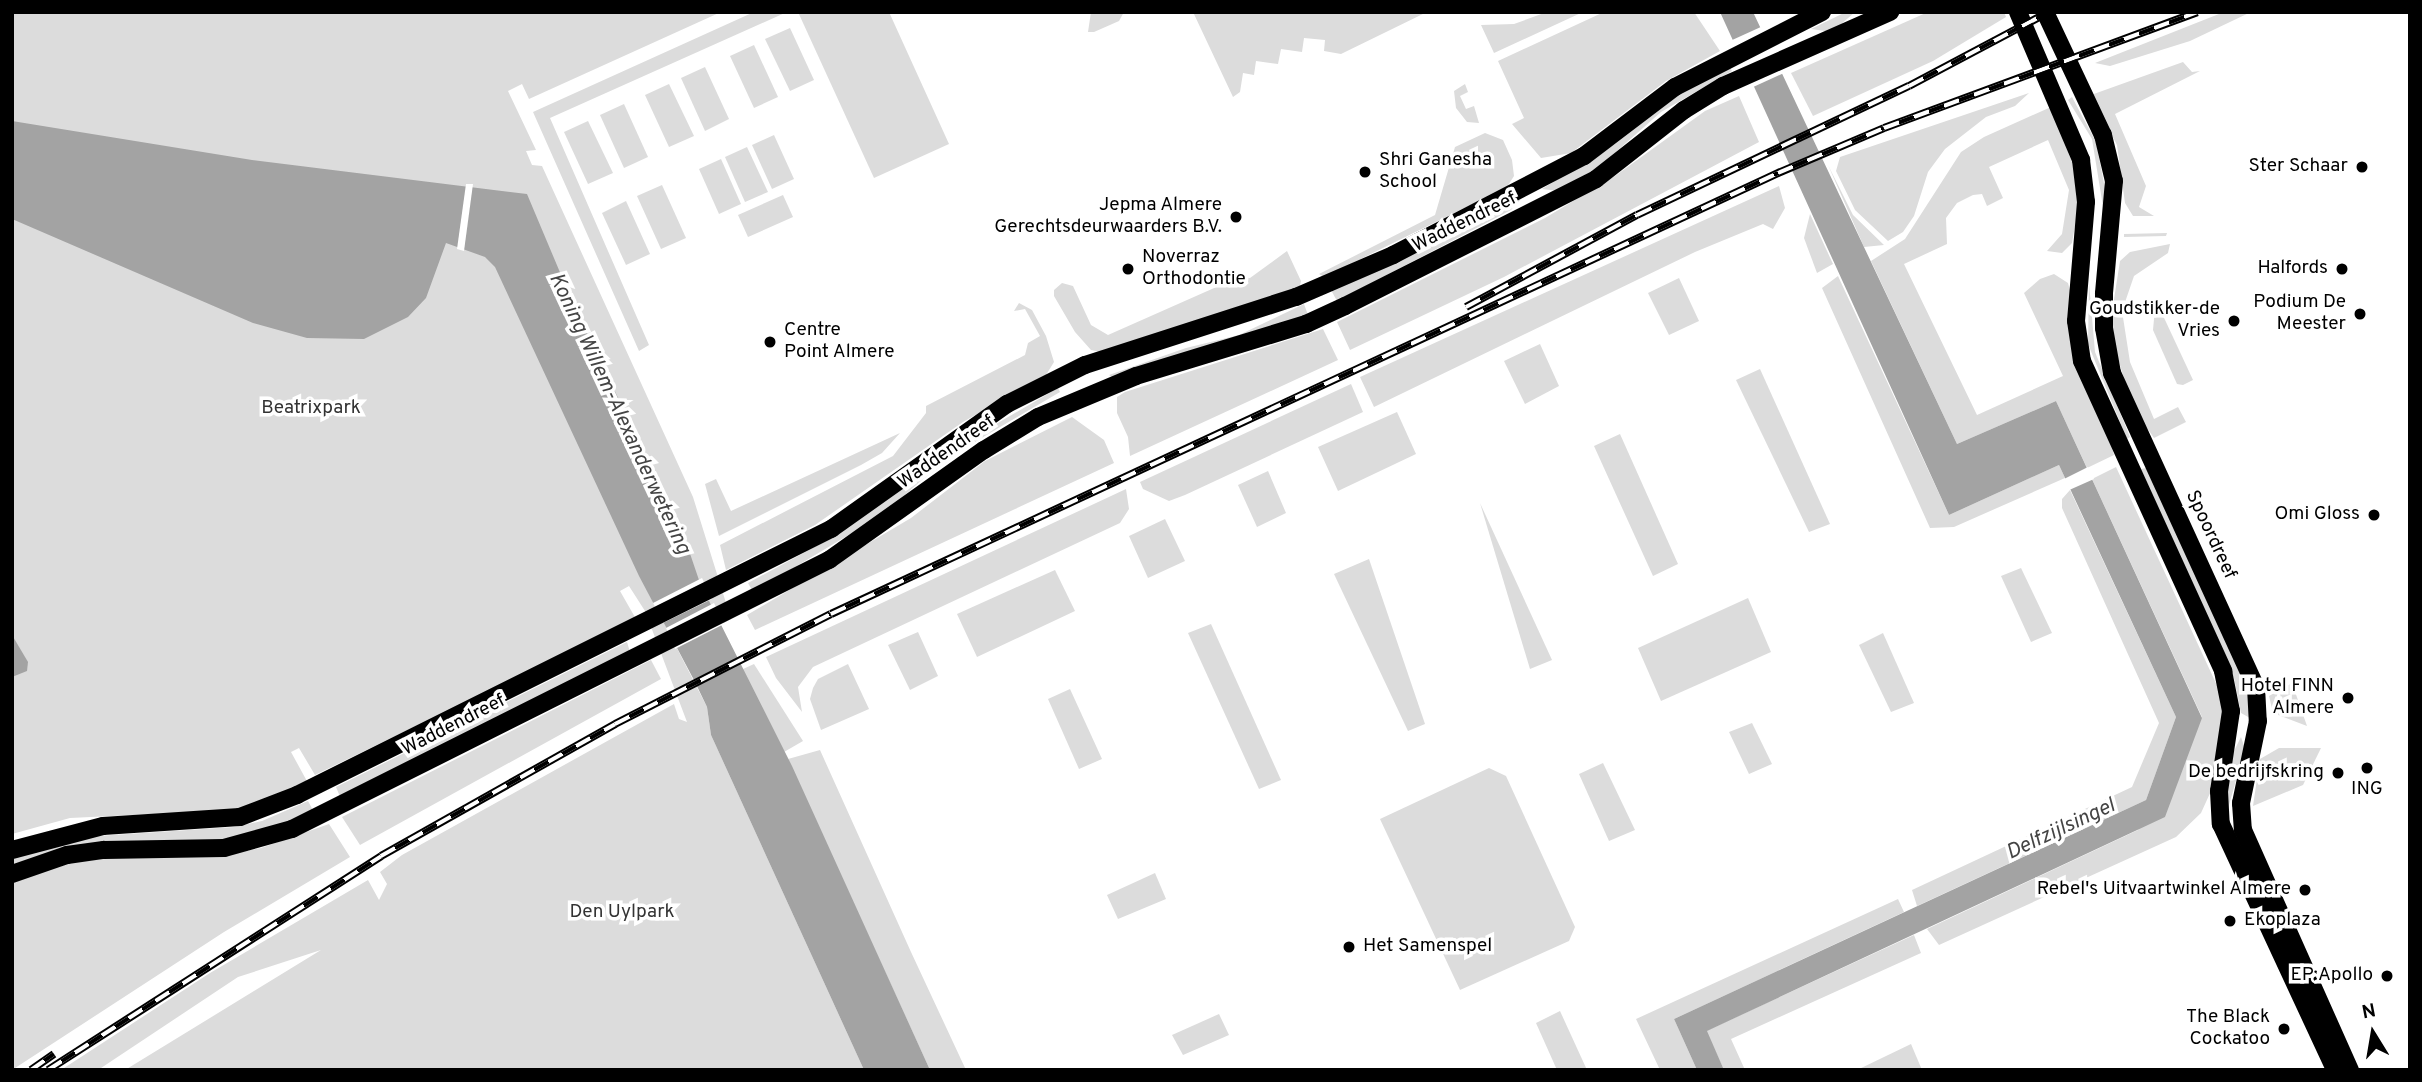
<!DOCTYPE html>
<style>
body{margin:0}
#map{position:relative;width:2422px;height:1082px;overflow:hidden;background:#fff;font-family:Overpass,sans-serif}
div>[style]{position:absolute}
.green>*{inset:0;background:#dcdcdc}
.water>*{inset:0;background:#a3a3a3}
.pier>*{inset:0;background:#fff}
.major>*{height:18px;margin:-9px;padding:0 9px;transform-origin:9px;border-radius:9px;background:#000}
.rail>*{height:8px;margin-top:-4px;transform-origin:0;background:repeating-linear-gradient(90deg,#fff 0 16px,#000 0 32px);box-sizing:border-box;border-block:2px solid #000}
.dots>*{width:19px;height:19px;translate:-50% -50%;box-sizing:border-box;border:4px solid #fff;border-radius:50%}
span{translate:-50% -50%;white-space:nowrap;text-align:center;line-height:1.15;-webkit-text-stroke:7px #fff;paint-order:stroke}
.poi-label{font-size:19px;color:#000}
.left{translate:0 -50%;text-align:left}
.right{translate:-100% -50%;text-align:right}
.street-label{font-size:19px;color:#000}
.park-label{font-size:19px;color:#333}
.water-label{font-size:21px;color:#444;font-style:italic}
.frame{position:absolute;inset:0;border:14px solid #000;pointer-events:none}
.north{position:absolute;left:2338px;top:998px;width:70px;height:70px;-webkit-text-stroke:5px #fff;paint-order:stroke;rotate:349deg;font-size:19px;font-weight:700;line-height:28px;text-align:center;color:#000}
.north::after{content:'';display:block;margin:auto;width:24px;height:32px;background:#000;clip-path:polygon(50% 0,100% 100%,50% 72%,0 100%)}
</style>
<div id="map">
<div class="green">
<i style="clip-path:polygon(12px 12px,721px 12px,529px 99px,522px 84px,508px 91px,536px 150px,526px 151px,532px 165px,542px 166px,693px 497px,731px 619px,720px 625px,642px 580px,707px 707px,711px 735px,864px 1070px,125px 1070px,321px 950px,238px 977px,98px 1070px,61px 1070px,210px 973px,368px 880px,379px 900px,387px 884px,380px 872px,402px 855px,674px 704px,679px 719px,687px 722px,645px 611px,629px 586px,620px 591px,636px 619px,315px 775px,299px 748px,291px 752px,308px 783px,238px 810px,70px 818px,12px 834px)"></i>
<i style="clip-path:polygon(754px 12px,787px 12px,550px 118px,649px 345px,639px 351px,533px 112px)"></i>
<i style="clip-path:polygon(798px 12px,889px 12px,949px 144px,874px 178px)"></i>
<i style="clip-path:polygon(1091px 12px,1124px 12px,1119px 21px,1094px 32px,1088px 32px)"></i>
<i style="clip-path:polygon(1193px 12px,1427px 12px,1341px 54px,1324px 51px,1325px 40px,1304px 38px,1302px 52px,1281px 49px,1278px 64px,1256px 61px,1254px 75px,1243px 73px,1240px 92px,1233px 97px)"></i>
<i style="clip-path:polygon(1547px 12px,1583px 12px,1494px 53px,1481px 25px,1514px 24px)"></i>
<i style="clip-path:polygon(1604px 12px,1694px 12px,1720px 51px,1666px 81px,1571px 153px,1541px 158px,1512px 124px,1524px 118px,1498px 61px)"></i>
<i style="clip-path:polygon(1846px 12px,1855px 12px,1832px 32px,1811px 29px)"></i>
<i style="clip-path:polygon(1928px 12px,2004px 12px,2006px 17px,1933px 61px,1813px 116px,1791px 73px)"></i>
<i style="clip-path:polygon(2224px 12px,2251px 12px,2190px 41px,2110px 66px,2095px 63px)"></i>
<i style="clip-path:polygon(790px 28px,814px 80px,790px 91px,765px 39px)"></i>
<i style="clip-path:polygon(754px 45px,778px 97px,754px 108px,730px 56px)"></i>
<i style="clip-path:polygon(2183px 62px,2192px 72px,2200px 71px,2115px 114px,2146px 186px,2139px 207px,2154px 216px,2133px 216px,2125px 203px,2117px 145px,2091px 95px)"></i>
<i style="clip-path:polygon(1729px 66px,1732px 71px,1661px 112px,1600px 166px,1559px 191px,1542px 189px,1615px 144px,1692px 85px)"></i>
<i style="clip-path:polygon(705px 67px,729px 119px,705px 131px,681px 78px)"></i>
<i style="clip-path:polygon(669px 84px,694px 136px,669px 147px,645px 95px)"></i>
<i style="clip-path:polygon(1465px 84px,1468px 92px,1460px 96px,1466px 109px,1474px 106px,1479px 123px,1467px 122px,1456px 108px,1454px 91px)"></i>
<i style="clip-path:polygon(2029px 93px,2015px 106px,1986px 117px,1945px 149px,1928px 172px,1914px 216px,1903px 232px,1888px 241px,1855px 210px,1836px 171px,1840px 157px)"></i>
<i style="clip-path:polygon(1739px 96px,1759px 142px,1504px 277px,1350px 350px,1337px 322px,1545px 218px,1615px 176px,1705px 111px)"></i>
<i style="clip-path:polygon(2072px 97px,2096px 142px,2107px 199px,2105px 219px,2092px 139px,2068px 100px)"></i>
<i style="clip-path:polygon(624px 104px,648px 157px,624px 168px,600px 115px)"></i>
<i style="clip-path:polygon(2051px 107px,2073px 165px,2078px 208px,2072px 243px,2062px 253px,2047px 251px,2062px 234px,2069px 190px,2048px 140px,1989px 167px,2003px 198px,1987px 206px,1982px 194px,1973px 195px,1957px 203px,1946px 218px,1947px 244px,1904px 264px,1977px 415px,2063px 376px,2024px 293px,2040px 279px,2054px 274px,2068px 283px,2114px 455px,2087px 468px,2056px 401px,1957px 444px,1871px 261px,1905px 239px,1961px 152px,1984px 137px)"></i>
<i style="clip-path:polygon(588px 121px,613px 173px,588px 184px,564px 132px)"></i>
<i style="clip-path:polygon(1485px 133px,1503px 140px,1512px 160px,1514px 176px,1507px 187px,1324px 277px,1319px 274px,1435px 215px,1455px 147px)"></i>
<i style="clip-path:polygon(774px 135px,794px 179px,772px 189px,752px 145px)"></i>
<i style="clip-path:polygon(747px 147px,768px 192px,745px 202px,725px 157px)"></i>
<i style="clip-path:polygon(721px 159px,741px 204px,719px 214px,699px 169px)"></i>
<i style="clip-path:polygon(1828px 165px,1853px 215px,1884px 245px,1864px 247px)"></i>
<i style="clip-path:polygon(662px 185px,686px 238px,661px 249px,637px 196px)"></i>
<i style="clip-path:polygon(1779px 186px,1785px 208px,1773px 229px,1763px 224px,1695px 252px,1374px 407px,1360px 377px)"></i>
<i style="clip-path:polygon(783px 195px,793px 217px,748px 237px,738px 215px)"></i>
<i style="clip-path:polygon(1521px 199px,1511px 210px,1337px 301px,1331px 290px)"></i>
<i style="clip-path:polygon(626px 201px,650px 254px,626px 265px,602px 213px)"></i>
<i style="clip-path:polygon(1810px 214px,1833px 264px,1817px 273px,1804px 238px)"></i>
<i style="clip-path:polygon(2167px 233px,2166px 236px,2124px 237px,2124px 234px)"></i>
<i style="clip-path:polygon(2170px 244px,2168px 253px,2134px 276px,2122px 311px,2130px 362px,2154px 419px,2178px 407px,2186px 422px,2154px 438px,2142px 421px,2125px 382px,2115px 348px,2112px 312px,2120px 261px,2130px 252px)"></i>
<i style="clip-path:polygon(1287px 251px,1301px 281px,1299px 290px,1101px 352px,1091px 350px,1075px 332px,1054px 296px,1054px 290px,1062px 283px,1073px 286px,1091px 325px,1108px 335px,1239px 277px,1250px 278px)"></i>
<i style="clip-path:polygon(1838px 276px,1949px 515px,2059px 465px,2065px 478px,1954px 527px,1930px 528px,1822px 288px)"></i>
<i style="clip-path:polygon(1679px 278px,1699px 321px,1669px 335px,1648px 293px)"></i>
<i style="clip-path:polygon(2089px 283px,2095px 352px,2130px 437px,2127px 439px,2088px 344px)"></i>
<i style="clip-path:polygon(1019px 303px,1032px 310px,1046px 336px,1054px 362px,1046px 375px,963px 422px,815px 525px,726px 570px,720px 545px,893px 456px,926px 413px,926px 406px,1025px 355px,1028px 343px,1040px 336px,1025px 309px,1014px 311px)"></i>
<i style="clip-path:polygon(1304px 304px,1308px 315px,1113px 378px,1109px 375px,1186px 348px,1239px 335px)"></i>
<i style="clip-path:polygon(2159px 307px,2193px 380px,2183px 385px,2177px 384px,2153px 330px,2155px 308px)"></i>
<i style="clip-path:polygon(1323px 329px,1338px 360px,1130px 456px,1128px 437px,1117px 413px,1117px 397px,1125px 392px)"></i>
<i style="clip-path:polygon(1540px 344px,1559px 386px,1525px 404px,1504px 361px)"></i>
<i style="clip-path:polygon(1760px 369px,1830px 524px,1809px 532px,1736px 380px)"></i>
<i style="clip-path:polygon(1351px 384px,1363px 412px,1185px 495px,1169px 501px,1143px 489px,1140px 482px)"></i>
<i style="clip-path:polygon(1058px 388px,1060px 392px,978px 440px,923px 479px,882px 515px,753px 592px,748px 583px,835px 536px,972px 438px)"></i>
<i style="clip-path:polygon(1397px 412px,1416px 454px,1338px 491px,1318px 447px)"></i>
<i style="clip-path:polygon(1072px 417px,1104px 440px,1114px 463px,755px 630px,747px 615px,911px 518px,985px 461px)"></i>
<i style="clip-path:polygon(900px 433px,882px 453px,861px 465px,719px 536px,705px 484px,716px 479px,731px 511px)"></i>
<i style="clip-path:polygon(1620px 434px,1678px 564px,1653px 576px,1594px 446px)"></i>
<i style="clip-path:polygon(2116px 467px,2226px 705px,2211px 791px,2201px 813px,2176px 837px,1939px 945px,1927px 929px,2138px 830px,2202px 717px,2092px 479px)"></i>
<i style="clip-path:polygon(2146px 468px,2248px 681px,2250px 718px,2241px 713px,2234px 678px,2141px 469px)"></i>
<i style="clip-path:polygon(1268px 471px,1286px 513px,1257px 527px,1238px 485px)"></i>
<i style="clip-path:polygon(1126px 489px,1129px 509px,1120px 523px,813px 667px,798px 687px,802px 712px,776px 678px,766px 657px)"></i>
<i style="clip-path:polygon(2070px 490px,2176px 717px,2146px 800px,1917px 906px,1912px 890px,2132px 787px,2159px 723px,2062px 508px,2062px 499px)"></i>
<i style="clip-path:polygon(1480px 503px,1552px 660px,1530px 669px)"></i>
<i style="clip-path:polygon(1165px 519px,1185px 561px,1148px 578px,1129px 536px)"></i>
<i style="clip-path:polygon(1369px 559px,1425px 724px,1408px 731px,1334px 574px)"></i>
<i style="clip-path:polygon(2021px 568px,2052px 633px,2031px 642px,2001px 576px)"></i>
<i style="clip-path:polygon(1055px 570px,1075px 611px,977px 657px,957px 614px)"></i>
<i style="clip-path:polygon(1748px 598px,1771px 652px,1661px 701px,1638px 648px)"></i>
<i style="clip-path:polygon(1211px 624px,1281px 780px,1259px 789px,1188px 633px)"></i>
<i style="clip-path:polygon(918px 632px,938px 676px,910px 690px,888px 645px)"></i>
<i style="clip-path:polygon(1883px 633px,1914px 703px,1891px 712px,1859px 645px)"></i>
<i style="clip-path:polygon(627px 642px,630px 652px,341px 799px,336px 787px)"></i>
<i style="clip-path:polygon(651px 660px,661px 679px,360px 845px,342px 817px)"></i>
<i style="clip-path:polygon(754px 664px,803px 741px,784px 752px,741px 670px)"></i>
<i style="clip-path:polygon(848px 664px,869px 709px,821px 730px,810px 699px,813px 688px,818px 679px)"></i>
<i style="clip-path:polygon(2292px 683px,2307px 726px,2273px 713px,2269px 696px)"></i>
<i style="clip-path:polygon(1070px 689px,1102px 759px,1079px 769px,1048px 699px)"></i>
<i style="clip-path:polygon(1752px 723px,1772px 764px,1749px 774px,1729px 732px)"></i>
<i style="clip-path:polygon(2241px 737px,2245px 749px,2227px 812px,2227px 765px)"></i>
<i style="clip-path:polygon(2279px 748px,2321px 748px,2303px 785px,2253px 806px,2260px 759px)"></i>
<i style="clip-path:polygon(820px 750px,911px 952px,966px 1070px,930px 1070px,880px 961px,788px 759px)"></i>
<i style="clip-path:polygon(1603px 763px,1635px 830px,1609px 841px,1579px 774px)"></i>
<i style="clip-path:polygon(1489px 768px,1506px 776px,1575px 927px,1569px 941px,1460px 990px,1380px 819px)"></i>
<i style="clip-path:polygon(308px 801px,315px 814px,245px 837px,12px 866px,12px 859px,30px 852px,97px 836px,234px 827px,262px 821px)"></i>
<i style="clip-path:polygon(329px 824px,350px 857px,224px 932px,12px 1070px,12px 882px,53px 865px,117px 857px,219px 856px,261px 848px)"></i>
<i style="clip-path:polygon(1155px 873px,1166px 899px,1118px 919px,1107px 895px)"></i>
<i style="clip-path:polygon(1898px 899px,1904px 912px,1674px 1019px,1697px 1070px,1660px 1070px,1636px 1019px)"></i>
<i style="clip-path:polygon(1914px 935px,1921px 953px,1731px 1039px,1745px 1070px,1724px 1070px,1706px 1031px)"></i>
<i style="clip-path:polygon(1560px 1011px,1587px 1070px,1557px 1070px,1536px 1023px)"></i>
<i style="clip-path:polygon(1219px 1014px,1229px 1035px,1183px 1055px,1172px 1035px)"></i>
<i style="clip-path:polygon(1911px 1044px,1922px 1070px,1857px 1070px)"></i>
</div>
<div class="water">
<i style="clip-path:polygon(1720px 12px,1753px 12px,1957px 444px,2056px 401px,2202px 718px,2165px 817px,1707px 1031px,1724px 1070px,1697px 1070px,1674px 1019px,2146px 800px,2176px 717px,2059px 465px,1949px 515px)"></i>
<i style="clip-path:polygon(12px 121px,252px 160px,527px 194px,575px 308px,683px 533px,700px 583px,792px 766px,930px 1070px,864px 1070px,711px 735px,707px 707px,695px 682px,639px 576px,495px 267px,485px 257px,446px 243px,426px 298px,408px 317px,364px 339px,307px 338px,253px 323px,12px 219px)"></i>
<i style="clip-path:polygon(12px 635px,28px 662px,27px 671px,12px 677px)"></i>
</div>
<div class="pier">
<i style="clip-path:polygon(1763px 26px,1786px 72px,1751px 88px,1730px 41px)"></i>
<i style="clip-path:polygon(466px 184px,473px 184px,464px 251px,457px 249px)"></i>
<i style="clip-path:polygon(2088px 467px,2094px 479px,2067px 491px,2062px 480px)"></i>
<i style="clip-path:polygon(702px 578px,712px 599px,663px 623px,653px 603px)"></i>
<i style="clip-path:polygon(714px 603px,724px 624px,675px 649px,666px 628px)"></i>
</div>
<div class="major">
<i style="left:2018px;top:12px;width:161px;rotate:66.9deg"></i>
<i style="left:2081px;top:160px;width:42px;rotate:83.2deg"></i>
<i style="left:2086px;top:202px;width:119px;rotate:94.8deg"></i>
<i style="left:2076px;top:321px;width:40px;rotate:81.5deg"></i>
<i style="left:2082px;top:361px;width:341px;rotate:65.5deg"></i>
<i style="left:2223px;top:671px;width:41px;rotate:78.7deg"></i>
<i style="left:2231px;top:711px;width:81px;rotate:98.5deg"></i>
<i style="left:2219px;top:791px;width:33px;rotate:87deg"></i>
<i style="left:2221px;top:824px;width:271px;rotate:65.1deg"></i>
<i style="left:2045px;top:12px;width:136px;rotate:64.8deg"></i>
<i style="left:2103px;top:135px;width:47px;rotate:76.6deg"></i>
<i style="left:2114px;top:181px;width:113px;rotate:95.1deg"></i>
<i style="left:2104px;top:294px;width:34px;rotate:90deg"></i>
<i style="left:2104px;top:328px;width:46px;rotate:79.9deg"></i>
<i style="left:2112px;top:373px;width:345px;rotate:65.4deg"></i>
<i style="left:2256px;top:687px;width:34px;rotate:87deg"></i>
<i style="left:2258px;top:721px;width:84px;rotate:101.7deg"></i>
<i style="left:2241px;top:803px;width:27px;rotate:86deg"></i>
<i style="left:2243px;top:830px;width:263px;rotate:66deg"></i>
<i style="left:12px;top:850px;width:94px;rotate:-14.8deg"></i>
<i style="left:103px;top:826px;width:137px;rotate:-3.8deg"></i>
<i style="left:240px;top:817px;width:61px;rotate:-21.1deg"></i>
<i style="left:297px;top:795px;width:597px;rotate:-26.48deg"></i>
<i style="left:831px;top:529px;width:216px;rotate:-35.4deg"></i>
<i style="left:1007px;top:404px;width:87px;rotate:-26.6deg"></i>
<i style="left:1085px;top:365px;width:222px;rotate:-17.9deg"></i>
<i style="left:1296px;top:297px;width:106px;rotate:-23.4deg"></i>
<i style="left:1393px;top:255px;width:215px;rotate:-27.4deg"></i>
<i style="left:1584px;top:156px;width:114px;rotate:-37.2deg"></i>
<i style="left:1675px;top:87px;width:165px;rotate:-27deg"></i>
<i style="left:12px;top:874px;width:58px;rotate:-19.1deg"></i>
<i style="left:67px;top:855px;width:37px;rotate:-8deg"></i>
<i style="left:104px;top:850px;width:120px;rotate:-1deg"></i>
<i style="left:224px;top:848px;width:71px;rotate:-15.6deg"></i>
<i style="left:292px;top:829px;width:601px;rotate:-26.61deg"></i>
<i style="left:829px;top:560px;width:190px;rotate:-35.4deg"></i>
<i style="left:984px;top:450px;width:63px;rotate:-31.4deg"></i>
<i style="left:1038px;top:417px;width:106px;rotate:-22.7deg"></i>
<i style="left:1136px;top:376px;width:178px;rotate:-17deg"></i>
<i style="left:1306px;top:324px;width:43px;rotate:-24.8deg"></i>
<i style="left:1345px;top:306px;width:281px;rotate:-26.8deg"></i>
<i style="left:1596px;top:179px;width:112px;rotate:-38.1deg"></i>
<i style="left:1684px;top:110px;width:46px;rotate:-31.6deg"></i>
<i style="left:1723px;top:86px;width:183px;rotate:-23.9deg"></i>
</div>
<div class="rail">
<i style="left:1466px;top:307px;width:194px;rotate:-28.3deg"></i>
<i style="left:1637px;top:215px;width:301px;rotate:-25.4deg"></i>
<i style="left:1909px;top:86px;width:158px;rotate:-27.9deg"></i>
<i style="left:31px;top:1070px;width:28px;rotate:-35deg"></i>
<i style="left:48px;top:1070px;width:396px;rotate:-32.7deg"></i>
<i style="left:381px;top:856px;width:269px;rotate:-29.4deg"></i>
<i style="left:615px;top:724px;width:242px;rotate:-27deg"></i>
<i style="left:831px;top:614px;width:1045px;rotate:-24.97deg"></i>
<i style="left:1778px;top:173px;width:115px;rotate:-23deg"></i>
<i style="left:1884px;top:128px;width:334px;rotate:-20.3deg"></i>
</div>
<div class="dots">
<i style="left:2362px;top:167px;background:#000"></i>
<i style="left:1365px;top:172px;background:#000"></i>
<i style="left:1236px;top:217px;background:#000"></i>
<i style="left:1128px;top:269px;background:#000"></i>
<i style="left:2342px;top:269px;background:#000"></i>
<i style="left:2360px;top:314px;background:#000"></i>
<i style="left:2234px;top:321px;background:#000"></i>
<i style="left:770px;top:342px;background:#000"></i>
<i style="left:2374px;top:515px;background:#000"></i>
<i style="left:2348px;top:698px;background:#000"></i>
<i style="left:2367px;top:768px;background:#000"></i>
<i style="left:2338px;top:773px;background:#000"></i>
<i style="left:2305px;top:890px;background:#000"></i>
<i style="left:2230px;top:921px;background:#000"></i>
<i style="left:1349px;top:947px;background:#000"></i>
<i style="left:2387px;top:976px;background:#000"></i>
<i style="left:2284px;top:1029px;background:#000"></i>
</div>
<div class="poi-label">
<span class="left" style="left:1379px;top:172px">Shri Ganesha<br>School</span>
<span class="right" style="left:2348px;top:167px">Ster Schaar</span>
<span class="right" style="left:1222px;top:217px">Jepma Almere<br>Gerechtsdeurwaarders B.V.</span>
<span class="left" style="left:1142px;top:269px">Noverraz<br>Orthodontie</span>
<span class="right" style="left:2328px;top:269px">Halfords</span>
<span class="right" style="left:2346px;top:314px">Podium De<br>Meester</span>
<span class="right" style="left:2220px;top:321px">Goudstikker-de<br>Vries</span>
<span class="left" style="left:784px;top:342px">Centre<br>Point Almere</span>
<span class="right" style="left:2360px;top:515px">Omi Gloss</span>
<span class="right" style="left:2334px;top:698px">Hotel FINN<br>Almere</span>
<span class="right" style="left:2324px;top:773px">De bedrijfskring</span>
<span style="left:2367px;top:790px">ING</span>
<span class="right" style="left:2291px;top:890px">Rebel's Uitvaartwinkel Almere</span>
<span class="left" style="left:2244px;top:921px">Ekoplaza</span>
<span class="left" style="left:1363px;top:947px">Het Samenspel</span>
<span class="right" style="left:2373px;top:976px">EP:Apollo</span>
<span class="right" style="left:2270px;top:1029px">The Black<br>Cockatoo</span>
</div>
<div class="street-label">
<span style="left:1465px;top:223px;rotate:-26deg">Waddendreef</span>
<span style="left:947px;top:453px;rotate:-35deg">Waddendreef</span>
<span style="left:2210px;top:535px;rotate:65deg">Spoordreef</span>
<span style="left:454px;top:726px;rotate:-27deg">Waddendreef</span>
</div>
<div class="park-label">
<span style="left:311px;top:409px">Beatrixpark</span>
<span style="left:622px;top:913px">Den Uylpark</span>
</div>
<div class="water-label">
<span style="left:619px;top:414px;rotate:65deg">Koning Willem-Alexanderwetering</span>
<span style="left:2061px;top:830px;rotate:-25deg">Delfzijlsingel</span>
</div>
<div class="frame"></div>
<div class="north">N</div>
</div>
